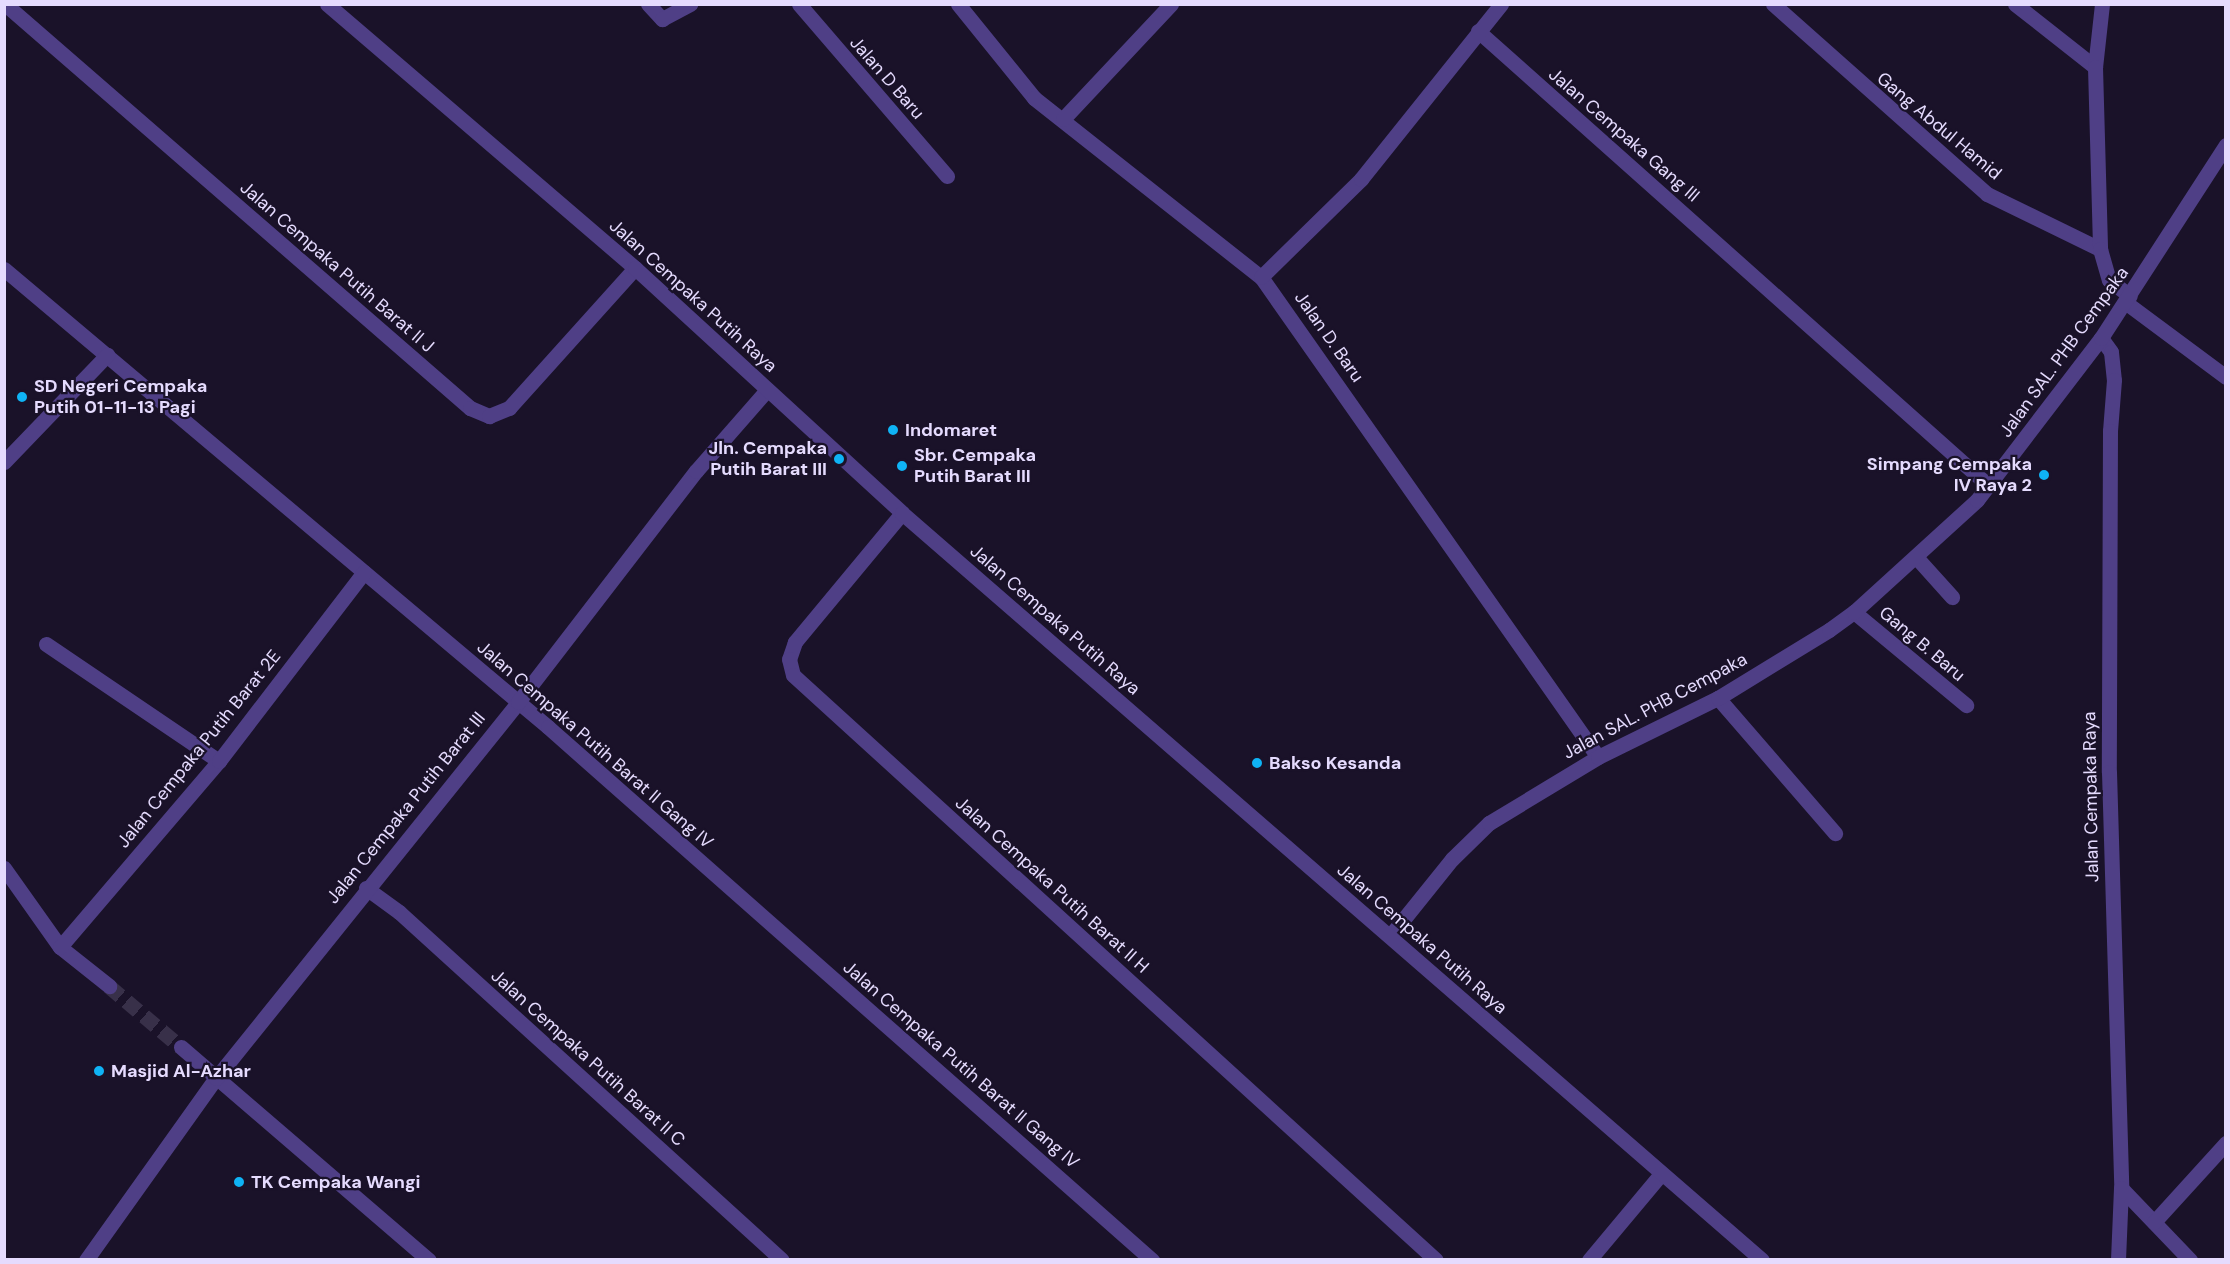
<!DOCTYPE html>
<style>
body{margin:0}
#map{position:relative;width:2230px;height:1264px;overflow:hidden;background:#1a1229;font-family:"DM Sans",sans-serif}
div>[style]{position:absolute}
.minor-tunnel>*{height:15px;margin-top:-7.5px;transform-origin:0;background:repeating-linear-gradient(90deg,#383049 0 15px,transparent 0 23px)}
.minor>*{height:15px;margin:-7.5px;padding:0 7.5px;transform-origin:7.5px;border-radius:7.5px;background:#4f3f86}
.tertiary>*{height:15px;margin:-7.5px;padding:0 7.5px;transform-origin:7.5px;border-radius:7.5px;background:#4f3f86}
.dots>*{width:16px;height:16px;translate:-50% -50%;box-sizing:border-box;border:3px solid #1a1229;border-radius:50%}
span{translate:-50% -50%;white-space:nowrap;text-align:center;line-height:1.15;-webkit-text-stroke:4.5px #1a1229;paint-order:stroke}
.street-label{font-size:18px;color:#e5dbfe}
.poi-label{font-size:18px;color:#e5dbfe;font-weight:700}
.left{translate:0 -50%;text-align:left}
.right{translate:-100% -50%;text-align:right}
.frame{position:absolute;inset:0;border:6px solid #e5dbfe;pointer-events:none}
</style>
<div id="map">
<div class="minor-tunnel">
<i style="left:109px;top:986px;width:94px;rotate:40.3deg"></i>
</div>
<div class="minor">
<i style="left:5px;top:4px;width:616px;rotate:40.98deg"></i>
<i style="left:470px;top:408px;width:21px;rotate:23deg"></i>
<i style="left:489px;top:416px;width:22px;rotate:-22deg"></i>
<i style="left:509px;top:408px;width:188px;rotate:-48deg"></i>
<i style="left:648px;top:4px;width:21px;rotate:47deg"></i>
<i style="left:662px;top:19px;width:32px;rotate:-28deg"></i>
<i style="left:799px;top:4px;width:227px;rotate:49.3deg"></i>
<i style="left:958px;top:4px;width:121px;rotate:51deg"></i>
<i style="left:1034px;top:98px;width:289px;rotate:38.3deg"></i>
<i style="left:1261px;top:277px;width:586px;rotate:54.93deg"></i>
<i style="left:1773px;top:4px;width:286px;rotate:41.6deg"></i>
<i style="left:1987px;top:194px;width:126px;rotate:26deg"></i>
<i style="left:2015px;top:4px;width:102px;rotate:38.2deg"></i>
<i style="left:2102px;top:4px;width:63px;rotate:96.3deg"></i>
<i style="left:2095px;top:67px;width:182px;rotate:88.4deg"></i>
<i style="left:2100px;top:249px;width:32px;rotate:74deg"></i>
<i style="left:2109px;top:280px;width:26px;rotate:37deg"></i>
<i style="left:1478px;top:31px;width:684px;rotate:41.68deg"></i>
<i style="left:1063px;top:119px;width:158px;rotate:-46.8deg"></i>
<i style="left:4px;top:269px;width:711px;rotate:40.09deg"></i>
<i style="left:548px;top:727px;width:806px;rotate:41.43deg"></i>
<i style="left:1261px;top:277px;width:140px;rotate:-44.4deg"></i>
<i style="left:1361px;top:179px;width:224px;rotate:-51.3deg"></i>
<i style="left:2125px;top:302px;width:126px;rotate:36.6deg"></i>
<i style="left:2101px;top:338px;width:17px;rotate:54deg"></i>
<i style="left:2111px;top:352px;width:28px;rotate:84deg"></i>
<i style="left:2114px;top:380px;width:51px;rotate:94.5deg"></i>
<i style="left:2110px;top:431px;width:341px;rotate:90.2deg"></i>
<i style="left:2109px;top:772px;width:416px;rotate:88.3deg"></i>
<i style="left:2121px;top:1188px;width:72px;rotate:92.4deg"></i>
<i style="left:4px;top:462px;width:149px;rotate:-46.1deg"></i>
<i style="left:902px;top:513px;width:168px;rotate:129.7deg"></i>
<i style="left:795px;top:642px;width:18px;rotate:109deg"></i>
<i style="left:789px;top:659px;width:16px;rotate:76deg"></i>
<i style="left:793px;top:675px;width:869px;rotate:42.3deg"></i>
<i style="left:1916px;top:557px;width:54px;rotate:48deg"></i>
<i style="left:1854px;top:612px;width:146px;rotate:39.7deg"></i>
<i style="left:46px;top:644px;width:209px;rotate:34.1deg"></i>
<i style="left:1718px;top:698px;width:179px;rotate:49.1deg"></i>
<i style="left:4px;top:868px;width:97px;rotate:54.7deg"></i>
<i style="left:60px;top:947px;width:63px;rotate:38.5deg"></i>
<i style="left:366px;top:888px;width:41px;rotate:36deg"></i>
<i style="left:399px;top:912px;width:517px;rotate:42.26deg"></i>
<i style="left:1390px;top:936px;width:99px;rotate:-51.2deg"></i>
<i style="left:1452px;top:859px;width:52px;rotate:-44.2deg"></i>
<i style="left:1489px;top:823px;width:127px;rotate:-31.2deg"></i>
<i style="left:1598px;top:757px;width:134px;rotate:-26.2deg"></i>
<i style="left:1718px;top:698px;width:130px;rotate:-31.5deg"></i>
<i style="left:1829px;top:630px;width:31px;rotate:-36deg"></i>
<i style="left:1854px;top:612px;width:166px;rotate:-42.3deg"></i>
<i style="left:1977px;top:500px;width:204px;rotate:-52.6deg"></i>
<i style="left:2101px;top:338px;width:230px;rotate:-57.1deg"></i>
<i style="left:60px;top:947px;width:245px;rotate:-49.5deg"></i>
<i style="left:219px;top:761px;width:238px;rotate:-52.5deg"></i>
<i style="left:181px;top:1047px;width:327px;rotate:40.7deg"></i>
<i style="left:2121px;top:1188px;width:100px;rotate:46.2deg"></i>
<i style="left:2154px;top:1222px;width:107px;rotate:-47.7deg"></i>
<i style="left:86px;top:1260px;width:224px;rotate:-54.5deg"></i>
<i style="left:216px;top:1078px;width:482px;rotate:-51.2deg"></i>
<i style="left:518px;top:702px;width:292px;rotate:-52.4deg"></i>
<i style="left:696px;top:471px;width:108px;rotate:-48.8deg"></i>
<i style="left:1589px;top:1260px;width:112px;rotate:-50.1deg"></i>
</div>
<div class="tertiary">
<i style="left:327px;top:4px;width:406px;rotate:40.6deg"></i>
<i style="left:635px;top:268px;width:362px;rotate:42.5deg"></i>
<i style="left:902px;top:513px;width:1139px;rotate:40.98deg"></i>
</div>
<div class="dots">
<i style="left:22px;top:397px;background:#0fb3f5"></i>
<i style="left:893px;top:430px;background:#0fb3f5"></i>
<i style="left:839px;top:459px;background:#0fb3f5"></i>
<i style="left:902px;top:466px;background:#0fb3f5"></i>
<i style="left:2044px;top:475px;background:#0fb3f5"></i>
<i style="left:1257px;top:763px;background:#0fb3f5"></i>
<i style="left:99px;top:1071px;background:#0fb3f5"></i>
<i style="left:239px;top:1182px;background:#0fb3f5"></i>
</div>
<div class="street-label">
<span style="left:887px;top:78px;rotate:49deg">Jalan D Baru</span>
<span style="left:1939px;top:126px;rotate:40deg">Gang Abdul Hamid</span>
<span style="left:1624px;top:135px;rotate:41deg">Jalan Cempaka Gang III</span>
<span style="left:337px;top:267px;rotate:41deg">Jalan Cempaka Putih Barat II J</span>
<span style="left:693px;top:296px;rotate:42deg">Jalan Cempaka Putih Raya</span>
<span style="left:1329px;top:337px;rotate:55deg">Jalan D. Baru</span>
<span style="left:2064px;top:352px;rotate:-54deg">Jalan SAL. PHB Cempaka</span>
<span style="left:1055px;top:620px;rotate:41deg">Jalan Cempaka Putih Raya</span>
<span style="left:1922px;top:644px;rotate:40deg">Gang B. Baru</span>
<span style="left:1655px;top:706px;rotate:-28deg">Jalan SAL. PHB Cempaka</span>
<span style="left:595px;top:745px;rotate:41deg">Jalan Cempaka Putih Barat II Gang IV</span>
<span style="left:199px;top:749px;rotate:-51deg">Jalan Cempaka Putih Barat 2E</span>
<span style="left:2091px;top:797px;rotate:-91deg">Jalan Cempaka Raya</span>
<span style="left:406px;top:808px;rotate:-51deg">Jalan Cempaka Putih Barat III</span>
<span style="left:1052px;top:885px;rotate:42deg">Jalan Cempaka Putih Barat II H</span>
<span style="left:1422px;top:939px;rotate:41deg">Jalan Cempaka Putih Raya</span>
<span style="left:588px;top:1058px;rotate:42deg">Jalan Cempaka Putih Barat II C</span>
<span style="left:961px;top:1065px;rotate:41deg">Jalan Cempaka Putih Barat II Gang IV</span>
</div>
<div class="poi-label">
<span class="left" style="left:34px;top:397px">SD Negeri Cempaka<br>Putih 01-11-13 Pagi</span>
<span class="left" style="left:905px;top:430px">Indomaret</span>
<span class="right" style="left:827px;top:459px">Jln. Cempaka<br>Putih Barat III</span>
<span class="left" style="left:914px;top:466px">Sbr. Cempaka<br>Putih Barat III</span>
<span class="right" style="left:2032px;top:475px">Simpang Cempaka<br>IV Raya 2</span>
<span class="left" style="left:1269px;top:763px">Bakso Kesanda</span>
<span class="left" style="left:111px;top:1071px">Masjid Al-Azhar</span>
<span class="left" style="left:251px;top:1182px">TK Cempaka Wangi</span>
</div>
<div class="frame"></div>
</div>
